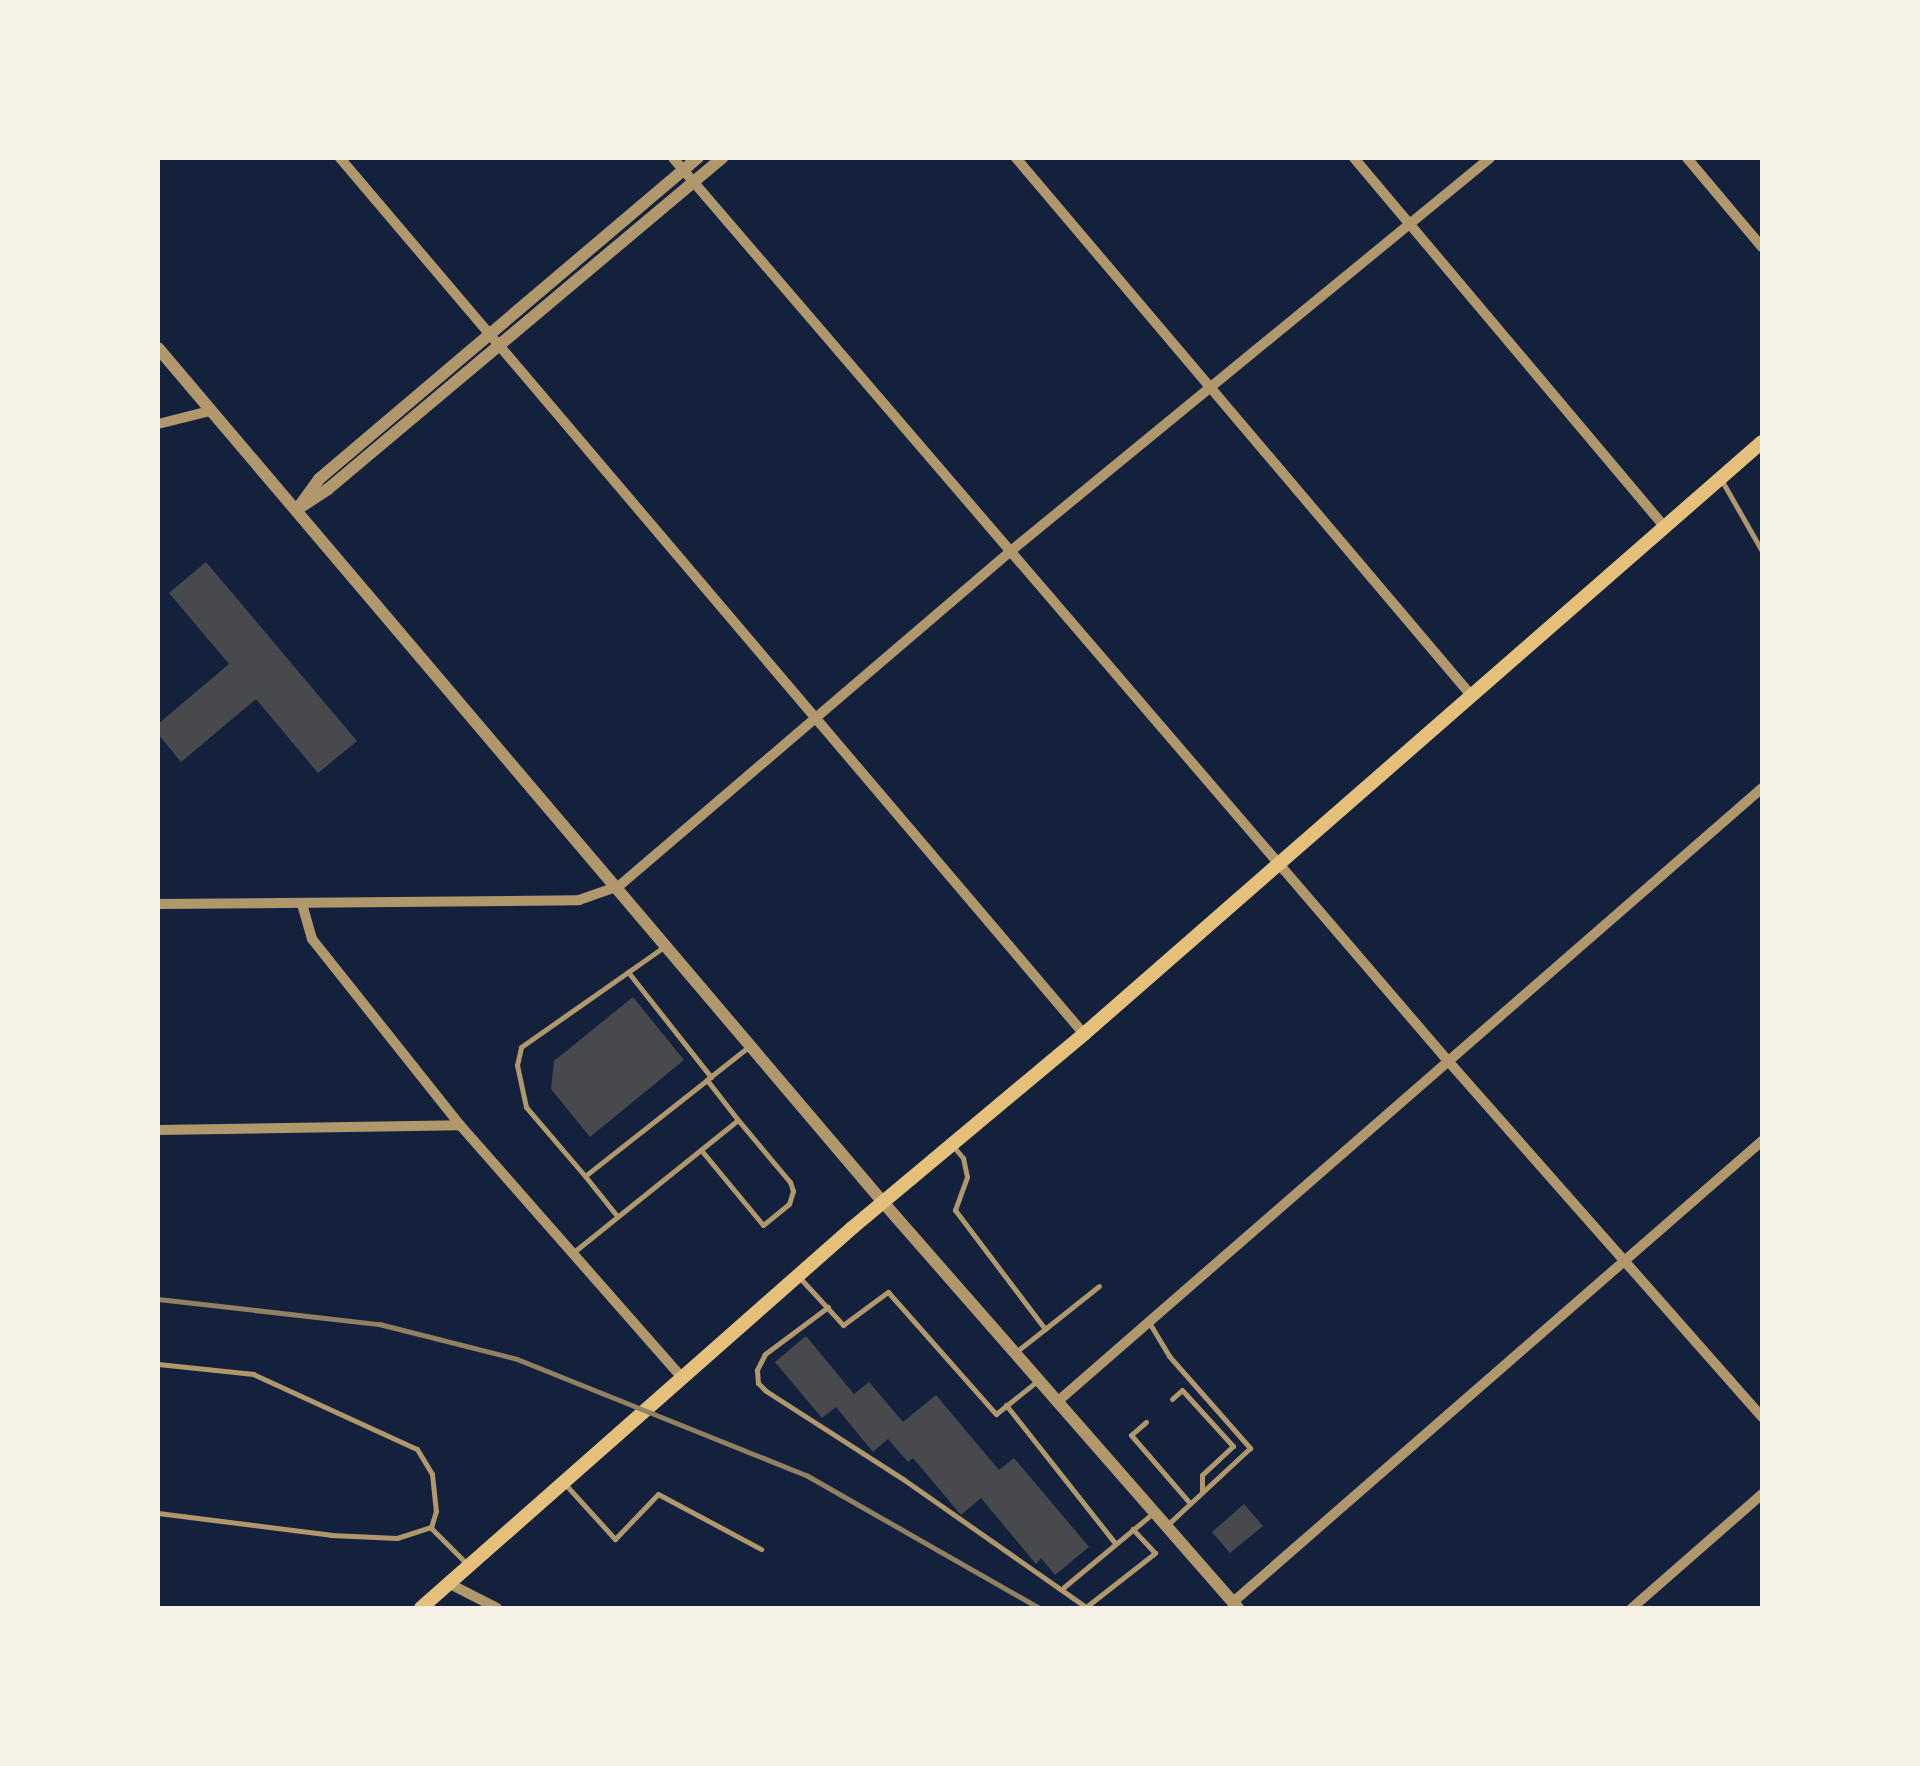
<!DOCTYPE html>
<style>
body{margin:0}
#map{position:relative;width:1920px;height:1766px;overflow:hidden;background:#14213d;font-family:"Source Sans 3",sans-serif}
div>[style]{position:absolute}
.building>*{inset:0;background:#48494c}
.service>*{height:5px;margin:-2.5px;padding:0 2.5px;transform-origin:2.5px;border-radius:2.5px;background:#b1986c}
.minor>*{height:10px;margin:-5px;padding:0 5px;transform-origin:5px;border-radius:5px;background:#b1986c}
.tertiary>*{height:12px;margin:-6px;padding:0 6px;transform-origin:6px;border-radius:6px;background:#b1986c}
.secondary>*{height:14px;margin:-7px;padding:0 7px;transform-origin:7px;border-radius:7px;background:#e5c07b}
.rail>*{height:5px;margin:-2.5px;padding:0 2.5px;transform-origin:2.5px;border-radius:2.5px;background:#918062}
span{translate:-50% -50%;white-space:nowrap;text-align:center;line-height:1.15;-webkit-text-stroke:10px #f6f1e7;paint-order:stroke}
.frame{position:absolute;inset:0;border:160px solid #f6f1e7;pointer-events:none}
</style>
<div id="map">
<div class="building">
<i style="clip-path:polygon(206px 562px,357px 741px,318px 773px,256px 699px,181px 762px,158px 734px,158px 724px,229px 664px,169px 593px)"></i>
<i style="clip-path:polygon(633px 997px,684px 1060px,590px 1137px,551px 1089px,554px 1061px)"></i>
<i style="clip-path:polygon(806px 1336px,854px 1394px,869px 1382px,903px 1422px,936px 1395px,999px 1470px,1014px 1458px,1089px 1547px,1055px 1575px,1041px 1558px,1036px 1564px,981px 1498px,961px 1515px,913px 1458px,908px 1462px,888px 1439px,873px 1452px,836px 1407px,822px 1418px,775px 1362px)"></i>
<i style="clip-path:polygon(1244px 1504px,1263px 1526px,1230px 1553px,1212px 1532px)"></i>
</div>
<div class="service">
<i style="left:1722px;top:481px;width:81px;rotate:60.3deg"></i>
<i style="left:628px;top:972px;width:134px;rotate:51.7deg"></i>
<i style="left:709px;top:1078px;width:48px;rotate:-38.3deg"></i>
<i style="left:953px;top:1146px;width:16px;rotate:50deg"></i>
<i style="left:963px;top:1158px;width:19px;rotate:78deg"></i>
<i style="left:967px;top:1177px;width:35px;rotate:110deg"></i>
<i style="left:955px;top:1210px;width:149px;rotate:52.9deg"></i>
<i style="left:1045px;top:1329px;width:69px;rotate:-38.5deg"></i>
<i style="left:701px;top:1150px;width:97px;rotate:50.4deg"></i>
<i style="left:763px;top:1225px;width:33px;rotate:-39deg"></i>
<i style="left:789px;top:1204px;width:14px;rotate:-73deg"></i>
<i style="left:793px;top:1191px;width:9px;rotate:-108deg"></i>
<i style="left:790px;top:1182px;width:81px;rotate:-130deg"></i>
<i style="left:585px;top:1176px;width:91px;rotate:-130.5deg"></i>
<i style="left:526px;top:1107px;width:43px;rotate:-102.1deg"></i>
<i style="left:517px;top:1065px;width:18px;rotate:-77deg"></i>
<i style="left:521px;top:1047px;width:176px;rotate:-35deg"></i>
<i style="left:575px;top:1251px;width:209px;rotate:-38.8deg"></i>
<i style="left:738px;top:1120px;width:51px;rotate:-127.8deg"></i>
<i style="left:707px;top:1080px;width:155px;rotate:141.8deg"></i>
<i style="left:585px;top:1176px;width:51px;rotate:51.3deg"></i>
<i style="left:800px;top:1278px;width:64px;rotate:47.5deg"></i>
<i style="left:843px;top:1325px;width:56px;rotate:-36.3deg"></i>
<i style="left:888px;top:1292px;width:163px;rotate:48.5deg"></i>
<i style="left:996px;top:1414px;width:51px;rotate:-38.7deg"></i>
<i style="left:828px;top:1307px;width:79px;rotate:143.3deg"></i>
<i style="left:765px;top:1354px;width:18px;rotate:117deg"></i>
<i style="left:757px;top:1370px;width:13px;rotate:86deg"></i>
<i style="left:758px;top:1383px;width:11px;rotate:45deg"></i>
<i style="left:766px;top:1391px;width:163px;rotate:32.7deg"></i>
<i style="left:903px;top:1479px;width:223px;rotate:35deg"></i>
<i style="left:1086px;top:1607px;width:88px;rotate:-38deg"></i>
<i style="left:1155px;top:1553px;width:33px;rotate:-133deg"></i>
<i style="left:1150px;top:1324px;width:37px;rotate:59deg"></i>
<i style="left:1169px;top:1356px;width:123px;rotate:48.6deg"></i>
<i style="left:1250px;top:1448px;width:115px;rotate:137.1deg"></i>
<i style="left:1017px;top:1351px;width:36px;rotate:-38deg"></i>
<i style="left:158px;top:1364px;width:96px;rotate:6deg"></i>
<i style="left:253px;top:1374px;width:180px;rotate:24.6deg"></i>
<i style="left:417px;top:1449px;width:29px;rotate:59deg"></i>
<i style="left:432px;top:1474px;width:37px;rotate:84deg"></i>
<i style="left:436px;top:1511px;width:17px;rotate:107deg"></i>
<i style="left:1172px;top:1399px;width:13px;rotate:-42deg"></i>
<i style="left:1182px;top:1390px;width:76px;rotate:47.7deg"></i>
<i style="left:1233px;top:1446px;width:42px;rotate:136.9deg"></i>
<i style="left:1202px;top:1475px;width:17px;rotate:90deg"></i>
<i style="left:1006px;top:1405px;width:176px;rotate:51.7deg"></i>
<i style="left:1146px;top:1422px;width:20px;rotate:139deg"></i>
<i style="left:1131px;top:1435px;width:90px;rotate:49.1deg"></i>
<i style="left:564px;top:1483px;width:76px;rotate:47.7deg"></i>
<i style="left:615px;top:1539px;width:62px;rotate:-46.3deg"></i>
<i style="left:658px;top:1494px;width:117px;rotate:28.1deg"></i>
<i style="left:158px;top:1513px;width:174px;rotate:7.2deg"></i>
<i style="left:331px;top:1535px;width:66px;rotate:2.6deg"></i>
<i style="left:397px;top:1538px;width:36px;rotate:-18deg"></i>
<i style="left:431px;top:1528px;width:51px;rotate:45deg"></i>
<i style="left:1064px;top:1587px;width:116px;rotate:-39.7deg"></i>
</div>
<div class="minor">
<i style="left:340px;top:158px;width:1149px;rotate:49.66deg"></i>
<i style="left:673px;top:158px;width:1191px;rotate:49.36deg"></i>
<i style="left:1449px;top:1062px;width:473px;rotate:48.6deg"></i>
<i style="left:1016px;top:158px;width:704px;rotate:49.73deg"></i>
<i style="left:1354px;top:158px;width:483px;rotate:49.9deg"></i>
<i style="left:1687px;top:158px;width:116px;rotate:49.9deg"></i>
<i style="left:158px;top:424px;width:54px;rotate:-14deg"></i>
<i style="left:158px;top:904px;width:421px;rotate:-0.5deg"></i>
<i style="left:579px;top:900px;width:42px;rotate:-19.3deg"></i>
<i style="left:619px;top:886px;width:517px;rotate:-40.53deg"></i>
<i style="left:1012px;top:550px;width:618px;rotate:-39.35deg"></i>
<i style="left:302px;top:904px;width:36px;rotate:74deg"></i>
<i style="left:312px;top:939px;width:238px;rotate:51.5deg"></i>
<i style="left:460px;top:1125px;width:335px;rotate:48.7deg"></i>
<i style="left:158px;top:1130px;width:302px;rotate:-0.9deg"></i>
<i style="left:1057px;top:1402px;width:935px;rotate:-41.05deg"></i>
<i style="left:448px;top:1583px;width:55px;rotate:27deg"></i>
<i style="left:1233px;top:1602px;width:702px;rotate:-41.07deg"></i>
<i style="left:1632px;top:1608px;width:173px;rotate:-41.2deg"></i>
</div>
<div class="tertiary">
<i style="left:158px;top:348px;width:1119px;rotate:49.68deg"></i>
<i style="left:882px;top:1201px;width:541px;rotate:48.82deg"></i>
<i style="left:301px;top:504px;width:31px;rotate:-54deg"></i>
<i style="left:319px;top:479px;width:497px;rotate:-40.3deg"></i>
<i style="left:296px;top:510px;width:38px;rotate:-33deg"></i>
<i style="left:328px;top:489px;width:515px;rotate:-40.03deg"></i>
</div>
<div class="secondary">
<i style="left:421px;top:1608px;width:575px;rotate:-41.4deg"></i>
<i style="left:852px;top:1228px;width:302px;rotate:-39.9deg"></i>
<i style="left:1084px;top:1034px;width:900px;rotate:-41.13deg"></i>
</div>
<div class="rail">
<i style="left:158px;top:1299px;width:222px;rotate:6.5deg"></i>
<i style="left:379px;top:1324px;width:142px;rotate:14.2deg"></i>
<i style="left:517px;top:1359px;width:311px;rotate:21.9deg"></i>
<i style="left:806px;top:1475px;width:268px;rotate:29.7deg"></i>
</div>
<div class="frame"></div>
</div>
